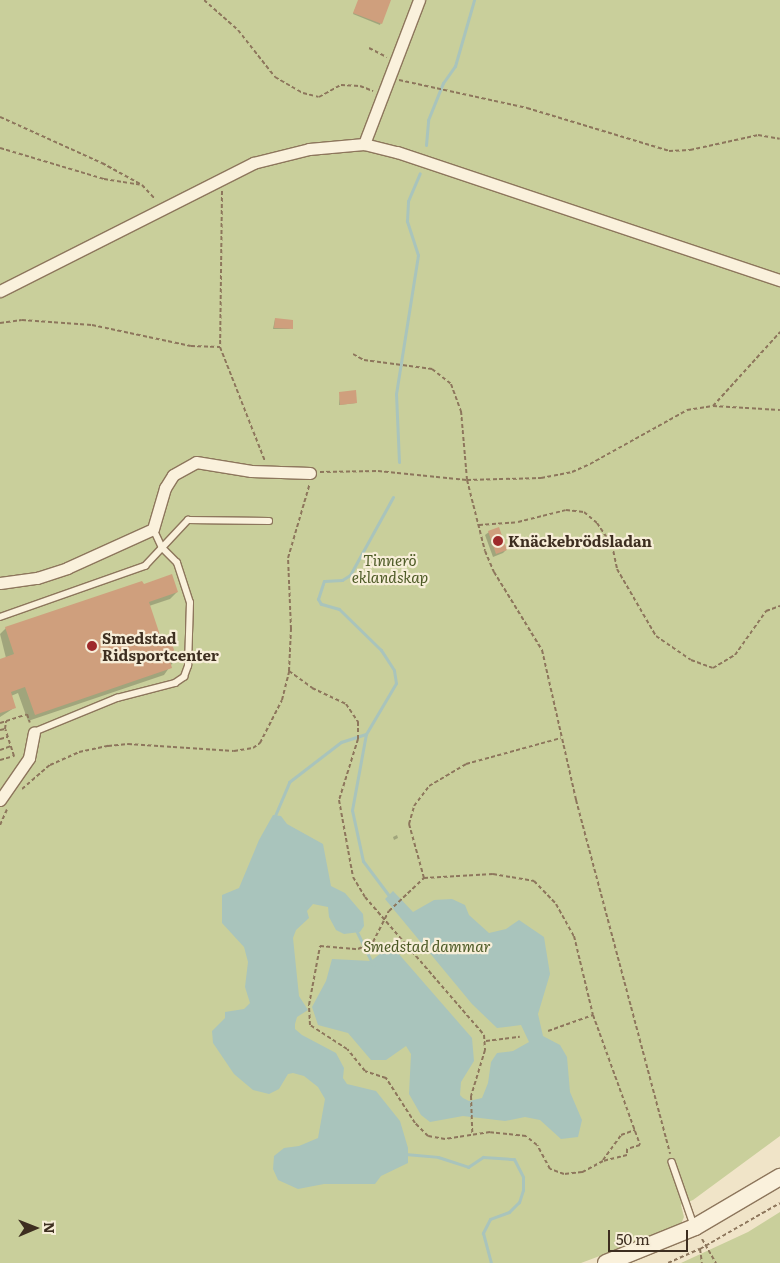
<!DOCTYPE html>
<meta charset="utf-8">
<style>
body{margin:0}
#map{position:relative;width:780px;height:1263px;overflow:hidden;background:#f0e4c8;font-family:Literata,serif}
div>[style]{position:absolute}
.green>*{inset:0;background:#c9cf9b}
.water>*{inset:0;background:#a9c4bc}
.shadow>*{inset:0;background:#0003}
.stream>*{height:3px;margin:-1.5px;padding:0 1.5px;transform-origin:1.5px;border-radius:1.5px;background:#a9c4bc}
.building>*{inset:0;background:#cf9f7d}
.path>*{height:2px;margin-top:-1px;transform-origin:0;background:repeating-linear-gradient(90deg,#8d765c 0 4px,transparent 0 6.5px)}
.roads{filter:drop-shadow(1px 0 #8d765c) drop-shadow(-1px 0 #8d765c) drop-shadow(0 1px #8d765c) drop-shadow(0 -1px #8d765c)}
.lane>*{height:5.5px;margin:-2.75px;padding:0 2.75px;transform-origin:2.75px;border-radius:2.75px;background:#faf1dc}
.street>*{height:11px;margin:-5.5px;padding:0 5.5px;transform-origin:5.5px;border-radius:5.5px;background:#faf1dc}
.secondary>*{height:16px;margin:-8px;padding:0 8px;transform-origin:8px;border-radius:8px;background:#faf1dc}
.dots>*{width:14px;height:14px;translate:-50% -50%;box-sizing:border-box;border:2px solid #f7eed8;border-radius:50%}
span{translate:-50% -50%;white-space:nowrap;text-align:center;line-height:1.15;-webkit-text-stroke:4.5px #f7eed8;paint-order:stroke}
.poi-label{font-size:15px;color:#3d2e20;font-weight:700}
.left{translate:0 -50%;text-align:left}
.park-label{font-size:15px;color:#4d5a26;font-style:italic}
.north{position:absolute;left:10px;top:1203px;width:50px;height:50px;-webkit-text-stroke:4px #f7eed8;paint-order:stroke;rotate:89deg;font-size:14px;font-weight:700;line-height:20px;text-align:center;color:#3d2e20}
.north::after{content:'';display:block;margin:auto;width:18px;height:22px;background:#3d2e20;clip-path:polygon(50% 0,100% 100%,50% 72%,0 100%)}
.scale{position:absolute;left:608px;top:1230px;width:80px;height:22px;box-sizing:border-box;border:2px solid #3d2e20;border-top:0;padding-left:6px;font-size:15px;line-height:18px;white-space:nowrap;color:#3d2e20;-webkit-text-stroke:4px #f7eed8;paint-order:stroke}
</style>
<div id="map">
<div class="green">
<i style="clip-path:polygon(0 0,780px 0,780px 1136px,693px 1200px,681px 1205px,684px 1217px,680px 1226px,581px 1263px,0 1263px)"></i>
<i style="clip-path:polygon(780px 1212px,780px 1263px,681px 1263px,748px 1232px)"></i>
</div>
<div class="water">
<i style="clip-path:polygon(273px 815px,281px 816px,287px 824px,323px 844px,331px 886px,345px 893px,363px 914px,364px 926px,360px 932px,344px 934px,336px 930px,329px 917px,328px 907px,313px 904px,307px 911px,309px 918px,296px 930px,293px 938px,299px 996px,308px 1010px,297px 1017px,295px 1024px,295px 1029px,302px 1035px,336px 1053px,344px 1068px,343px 1078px,347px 1084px,376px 1091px,400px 1121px,408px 1148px,408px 1163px,381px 1176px,375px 1184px,324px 1184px,298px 1189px,278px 1180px,273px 1169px,274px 1156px,284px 1148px,299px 1146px,318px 1138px,325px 1099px,318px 1087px,304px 1076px,293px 1073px,288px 1074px,279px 1089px,269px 1094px,253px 1090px,234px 1074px,213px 1043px,212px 1031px,225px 1018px,225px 1012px,244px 1009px,250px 1003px,245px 987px,248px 962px,244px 947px,222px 923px,222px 895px,239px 888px,259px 840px)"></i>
<i style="clip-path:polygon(393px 891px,413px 912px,434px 900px,452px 899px,465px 905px,469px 915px,489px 933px,506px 929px,519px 920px,544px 937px,550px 974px,538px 1014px,543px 1036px,560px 1045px,567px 1057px,570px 1092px,582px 1120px,578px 1137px,561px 1139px,540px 1120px,525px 1117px,505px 1121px,463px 1116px,430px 1122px,421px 1115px,409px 1094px,411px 1054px,406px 1046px,386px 1060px,371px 1060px,348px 1033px,318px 1025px,312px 1007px,326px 981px,332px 959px,371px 961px,391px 945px,472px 1038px,474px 1061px,461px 1082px,460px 1095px,463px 1098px,469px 1101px,482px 1098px,488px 1083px,491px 1062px,497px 1053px,513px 1051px,529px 1042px,521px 1025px,497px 1028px,472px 1004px,385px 899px)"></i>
</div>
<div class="shadow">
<i style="clip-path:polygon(359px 0,390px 0,380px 25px,353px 14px)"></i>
<i style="clip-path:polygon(275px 319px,291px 329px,273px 329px)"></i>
<i style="clip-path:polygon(340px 393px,356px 403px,339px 405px)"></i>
<i style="clip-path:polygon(489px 532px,506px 550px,503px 553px,493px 557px,485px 535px)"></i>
<i style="clip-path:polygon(143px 586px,177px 592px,170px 599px,149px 606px,161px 640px,176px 658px,164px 675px,28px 721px,18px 693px,11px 696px,14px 708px,0 717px,0 660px,6px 658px,0 634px,6px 628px)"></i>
<i style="clip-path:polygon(397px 835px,398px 838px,394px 840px,393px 837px)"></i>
</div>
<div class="stream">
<i style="left:426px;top:145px;width:25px;rotate:-85deg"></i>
<i style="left:428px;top:120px;width:40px;rotate:-68deg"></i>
<i style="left:443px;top:83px;width:21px;rotate:-55deg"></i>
<i style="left:455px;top:66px;width:69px;rotate:-73.9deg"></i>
<i style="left:399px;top:462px;width:68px;rotate:-92.5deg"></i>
<i style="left:396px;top:394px;width:141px;rotate:-81deg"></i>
<i style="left:418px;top:255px;width:36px;rotate:-108deg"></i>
<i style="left:407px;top:221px;width:20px;rotate:-87deg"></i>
<i style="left:408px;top:201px;width:30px;rotate:-67deg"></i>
<i style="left:274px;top:818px;width:39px;rotate:-67deg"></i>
<i style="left:289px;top:782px;width:66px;rotate:-37.6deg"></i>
<i style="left:341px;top:742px;width:26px;rotate:-18deg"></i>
<i style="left:390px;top:897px;width:45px;rotate:-126.9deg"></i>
<i style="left:363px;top:861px;width:52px;rotate:-102.2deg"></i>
<i style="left:352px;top:810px;width:77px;rotate:-79.6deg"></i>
<i style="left:366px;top:734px;width:59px;rotate:-59.5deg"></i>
<i style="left:396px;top:683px;width:13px;rotate:-99deg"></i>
<i style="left:394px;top:670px;width:24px;rotate:-123deg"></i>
<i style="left:381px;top:650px;width:59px;rotate:-135.7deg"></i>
<i style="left:339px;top:609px;width:19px;rotate:-164deg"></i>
<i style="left:321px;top:604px;width:6px;rotate:-121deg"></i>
<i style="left:318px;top:599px;width:19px;rotate:-72deg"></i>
<i style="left:324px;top:581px;width:18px;rotate:-3deg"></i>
<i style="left:342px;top:580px;width:9px;rotate:-32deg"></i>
<i style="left:350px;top:575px;width:89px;rotate:-61.1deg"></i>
<i style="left:356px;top:930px;width:39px;rotate:64deg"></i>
<i style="left:405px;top:1154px;width:33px;rotate:5deg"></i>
<i style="left:438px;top:1157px;width:32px;rotate:18deg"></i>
<i style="left:468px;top:1167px;width:18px;rotate:-34deg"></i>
<i style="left:483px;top:1157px;width:31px;rotate:4deg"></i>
<i style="left:514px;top:1159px;width:20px;rotate:63deg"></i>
<i style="left:523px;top:1177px;width:13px;rotate:90deg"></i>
<i style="left:523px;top:1190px;width:13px;rotate:108deg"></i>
<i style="left:519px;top:1202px;width:14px;rotate:135deg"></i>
<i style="left:509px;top:1212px;width:20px;rotate:160deg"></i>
<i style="left:490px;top:1219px;width:16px;rotate:117deg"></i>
<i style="left:483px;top:1233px;width:31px;rotate:75deg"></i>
</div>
<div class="building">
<i style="clip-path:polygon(358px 0,391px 0,382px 24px,353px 13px)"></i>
<i style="clip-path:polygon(275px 318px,293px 320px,293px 329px,274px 328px)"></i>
<i style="clip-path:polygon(356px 390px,357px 403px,340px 405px,339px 392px)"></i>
<i style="clip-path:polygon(499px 527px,507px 550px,496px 554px,488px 531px)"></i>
<i style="clip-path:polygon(172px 574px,178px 592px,149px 602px,161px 638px,169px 636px,177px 658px,170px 661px,172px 668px,35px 715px,25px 687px,11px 692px,16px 708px,0 713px,0 659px,14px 654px,5px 627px,142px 581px,144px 584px)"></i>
</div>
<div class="path">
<i style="left:204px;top:0;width:45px;rotate:41.4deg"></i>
<i style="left:238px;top:30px;width:60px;rotate:51.8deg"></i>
<i style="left:275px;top:77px;width:32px;rotate:30deg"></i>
<i style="left:303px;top:93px;width:16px;rotate:14deg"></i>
<i style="left:319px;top:97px;width:25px;rotate:-29deg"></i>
<i style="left:341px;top:85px;width:19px;rotate:3deg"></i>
<i style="left:360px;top:86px;width:14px;rotate:21deg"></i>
<i style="left:369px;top:48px;width:20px;rotate:27deg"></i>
<i style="left:399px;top:80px;width:131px;rotate:12.3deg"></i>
<i style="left:527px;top:108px;width:148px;rotate:16.8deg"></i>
<i style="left:669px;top:151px;width:21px;rotate:-3deg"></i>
<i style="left:690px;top:150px;width:70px;rotate:-12.4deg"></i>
<i style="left:758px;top:135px;width:22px;rotate:10deg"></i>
<i style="left:0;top:117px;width:112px;rotate:24.3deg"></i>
<i style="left:102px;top:163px;width:46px;rotate:28.8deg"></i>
<i style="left:142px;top:185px;width:19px;rotate:47deg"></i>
<i style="left:0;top:148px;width:109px;rotate:16.6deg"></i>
<i style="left:104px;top:179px;width:36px;rotate:9deg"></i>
<i style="left:222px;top:191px;width:156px;rotate:90.7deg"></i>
<i style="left:220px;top:347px;width:123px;rotate:68.5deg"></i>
<i style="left:0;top:323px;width:22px;rotate:-8deg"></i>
<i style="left:22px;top:320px;width:70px;rotate:4.1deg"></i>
<i style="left:92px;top:325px;width:101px;rotate:12deg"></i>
<i style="left:191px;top:346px;width:29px;rotate:2deg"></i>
<i style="left:353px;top:354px;width:13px;rotate:29deg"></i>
<i style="left:364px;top:360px;width:69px;rotate:7.5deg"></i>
<i style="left:432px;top:369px;width:24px;rotate:38deg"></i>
<i style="left:451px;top:384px;width:29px;rotate:70deg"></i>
<i style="left:461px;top:411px;width:69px;rotate:85deg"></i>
<i style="left:467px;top:480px;width:73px;rotate:75.8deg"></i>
<i style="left:485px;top:551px;width:23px;rotate:67deg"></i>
<i style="left:494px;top:572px;width:92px;rotate:58.4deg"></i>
<i style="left:542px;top:650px;width:154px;rotate:77.2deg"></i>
<i style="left:576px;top:800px;width:366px;rotate:75.1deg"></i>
<i style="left:713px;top:406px;width:100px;rotate:-47.8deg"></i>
<i style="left:320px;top:472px;width:58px;rotate:-1deg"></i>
<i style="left:378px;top:471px;width:89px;rotate:5.8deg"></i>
<i style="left:467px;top:480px;width:74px;rotate:-1.5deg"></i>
<i style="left:541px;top:478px;width:32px;rotate:-11deg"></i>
<i style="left:572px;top:472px;width:20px;rotate:-24deg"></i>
<i style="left:590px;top:464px;width:111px;rotate:-29.1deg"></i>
<i style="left:687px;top:410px;width:26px;rotate:-9deg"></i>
<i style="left:713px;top:406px;width:67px;rotate:3.4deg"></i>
<i style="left:479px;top:525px;width:39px;rotate:-4deg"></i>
<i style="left:518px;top:522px;width:49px;rotate:-14deg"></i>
<i style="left:566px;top:510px;width:18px;rotate:6deg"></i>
<i style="left:584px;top:512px;width:17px;rotate:40deg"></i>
<i style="left:597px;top:523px;width:27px;rotate:56deg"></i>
<i style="left:612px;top:545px;width:25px;rotate:78deg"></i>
<i style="left:617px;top:569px;width:78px;rotate:59.8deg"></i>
<i style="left:656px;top:636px;width:42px;rotate:34.4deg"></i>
<i style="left:691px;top:660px;width:23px;rotate:20deg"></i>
<i style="left:713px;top:668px;width:26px;rotate:-31deg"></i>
<i style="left:735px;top:655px;width:54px;rotate:-54.8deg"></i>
<i style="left:766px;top:611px;width:15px;rotate:-20deg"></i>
<i style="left:289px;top:671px;width:29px;rotate:36deg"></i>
<i style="left:312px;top:688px;width:38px;rotate:25deg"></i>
<i style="left:346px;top:704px;width:22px;rotate:56deg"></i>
<i style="left:358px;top:722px;width:17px;rotate:90deg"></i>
<i style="left:358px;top:739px;width:64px;rotate:107.3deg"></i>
<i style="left:339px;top:800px;width:78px;rotate:79.7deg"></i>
<i style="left:353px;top:877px;width:23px;rotate:59deg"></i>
<i style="left:365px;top:897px;width:182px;rotate:49.2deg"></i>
<i style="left:484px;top:1035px;width:15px;rotate:86deg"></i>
<i style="left:485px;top:1050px;width:48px;rotate:106.9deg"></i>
<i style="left:471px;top:1096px;width:38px;rotate:88deg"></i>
<i style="left:0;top:723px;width:28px;rotate:-18deg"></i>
<i style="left:27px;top:714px;width:9px;rotate:72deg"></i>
<i style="left:0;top:730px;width:5px;rotate:-11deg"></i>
<i style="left:5px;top:729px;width:8px;rotate:-83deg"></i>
<i style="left:0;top:739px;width:8px;rotate:-14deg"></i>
<i style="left:0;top:750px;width:12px;rotate:-20deg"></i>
<i style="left:0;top:760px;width:15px;rotate:-16deg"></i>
<i style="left:14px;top:756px;width:28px;rotate:-108deg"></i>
<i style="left:22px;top:789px;width:37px;rotate:-41deg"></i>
<i style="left:50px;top:765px;width:32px;rotate:-24deg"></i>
<i style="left:79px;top:752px;width:30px;rotate:-12deg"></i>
<i style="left:108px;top:746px;width:20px;rotate:-6deg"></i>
<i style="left:128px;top:744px;width:106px;rotate:3.8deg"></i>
<i style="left:234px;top:751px;width:19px;rotate:-9deg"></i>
<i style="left:253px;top:748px;width:9px;rotate:-36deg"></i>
<i style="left:260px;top:743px;width:48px;rotate:-62.9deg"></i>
<i style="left:282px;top:700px;width:30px;rotate:-76deg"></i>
<i style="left:289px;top:671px;width:42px;rotate:-87.3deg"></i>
<i style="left:291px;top:629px;width:71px;rotate:-92.4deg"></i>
<i style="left:288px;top:558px;width:78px;rotate:-73.7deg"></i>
<i style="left:0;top:825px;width:17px;rotate:-66deg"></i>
<i style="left:493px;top:874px;width:42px;rotate:9.7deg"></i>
<i style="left:534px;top:881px;width:32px;rotate:46deg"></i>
<i style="left:556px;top:904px;width:37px;rotate:61deg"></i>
<i style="left:574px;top:936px;width:81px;rotate:76.5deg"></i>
<i style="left:593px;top:1015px;width:138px;rotate:70.1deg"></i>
<i style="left:640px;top:1145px;width:14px;rotate:163deg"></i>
<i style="left:627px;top:1149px;width:6px;rotate:90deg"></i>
<i style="left:627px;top:1155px;width:25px;rotate:166deg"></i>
<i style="left:603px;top:1161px;width:24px;rotate:152deg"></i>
<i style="left:582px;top:1172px;width:18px;rotate:174deg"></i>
<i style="left:564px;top:1174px;width:15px;rotate:-160deg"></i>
<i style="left:550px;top:1169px;width:27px;rotate:-118deg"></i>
<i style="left:537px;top:1145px;width:14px;rotate:-141deg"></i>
<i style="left:526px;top:1136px;width:36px;rotate:-174deg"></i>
<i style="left:490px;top:1132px;width:46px;rotate:171.2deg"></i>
<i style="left:445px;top:1139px;width:17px;rotate:-170deg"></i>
<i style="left:428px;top:1136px;width:18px;rotate:-135deg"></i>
<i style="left:415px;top:1123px;width:54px;rotate:-122.8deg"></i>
<i style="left:386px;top:1078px;width:22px;rotate:-162deg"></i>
<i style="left:365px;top:1071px;width:28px;rotate:-129deg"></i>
<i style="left:347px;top:1049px;width:44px;rotate:-147deg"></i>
<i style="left:310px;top:1025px;width:20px;rotate:-93deg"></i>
<i style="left:309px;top:1005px;width:60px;rotate:-79.4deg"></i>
<i style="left:320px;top:946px;width:38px;rotate:5deg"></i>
<i style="left:358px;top:949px;width:17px;rotate:-25deg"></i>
<i style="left:373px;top:942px;width:35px;rotate:-63deg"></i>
<i style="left:389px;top:911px;width:48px;rotate:-43.3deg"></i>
<i style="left:424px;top:878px;width:69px;rotate:-3.3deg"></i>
<i style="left:424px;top:878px;width:56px;rotate:-105.5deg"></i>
<i style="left:409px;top:824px;width:19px;rotate:-74deg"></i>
<i style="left:414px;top:806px;width:25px;rotate:-53deg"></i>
<i style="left:429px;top:786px;width:43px;rotate:-30.7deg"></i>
<i style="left:466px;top:764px;width:98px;rotate:-15.3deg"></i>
<i style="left:548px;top:1031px;width:48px;rotate:-19.6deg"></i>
<i style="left:486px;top:1041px;width:34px;rotate:-7deg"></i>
<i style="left:603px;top:1160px;width:31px;rotate:-54deg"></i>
<i style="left:621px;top:1135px;width:15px;rotate:-20deg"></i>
<i style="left:702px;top:1239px;width:28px;rotate:60deg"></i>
<i style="left:700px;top:1249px;width:14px;rotate:82deg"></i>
<i style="left:668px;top:1263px;width:35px;rotate:-24deg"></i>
<i style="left:700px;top:1249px;width:92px;rotate:-29.9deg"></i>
</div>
<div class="roads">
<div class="lane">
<i style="left:0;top:617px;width:154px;rotate:-19.4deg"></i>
<i style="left:145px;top:566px;width:63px;rotate:-46.9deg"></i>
<i style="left:188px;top:520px;width:81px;rotate:0.7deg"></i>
<i style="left:34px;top:732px;width:90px;rotate:-22.3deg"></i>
<i style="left:117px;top:698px;width:60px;rotate:-14.5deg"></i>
<i style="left:175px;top:683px;width:11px;rotate:-34deg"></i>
<i style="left:184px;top:677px;width:12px;rotate:-70deg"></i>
<i style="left:188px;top:666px;width:63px;rotate:-88.2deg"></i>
<i style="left:190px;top:603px;width:42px;rotate:-108deg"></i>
<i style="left:177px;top:563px;width:21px;rotate:-135deg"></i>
<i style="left:162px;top:548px;width:21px;rotate:-115deg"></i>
<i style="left:672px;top:1162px;width:67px;rotate:70.8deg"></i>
</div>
<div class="street">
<i style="left:364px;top:144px;width:34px;rotate:14deg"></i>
<i style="left:397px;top:152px;width:404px;rotate:18.5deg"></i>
<i style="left:0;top:291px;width:284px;rotate:-26.8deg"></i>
<i style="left:253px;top:163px;width:58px;rotate:-14deg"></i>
<i style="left:309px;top:149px;width:55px;rotate:-5.2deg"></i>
<i style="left:364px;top:144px;width:154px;rotate:-69.1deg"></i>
<i style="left:0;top:583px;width:37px;rotate:-8deg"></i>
<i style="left:37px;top:578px;width:32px;rotate:-18deg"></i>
<i style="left:67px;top:568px;width:94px;rotate:-24.4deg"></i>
<i style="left:153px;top:529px;width:43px;rotate:-73.7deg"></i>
<i style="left:165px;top:488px;width:15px;rotate:-58deg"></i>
<i style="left:173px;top:475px;width:26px;rotate:-29deg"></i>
<i style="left:196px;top:462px;width:56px;rotate:9.3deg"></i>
<i style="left:251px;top:471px;width:59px;rotate:1.9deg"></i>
<i style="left:0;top:800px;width:51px;rotate:-55.4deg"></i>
<i style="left:29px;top:758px;width:26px;rotate:-79deg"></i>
</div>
<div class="secondary">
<i style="left:606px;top:1263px;width:96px;rotate:-22deg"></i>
<i style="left:695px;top:1227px;width:99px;rotate:-30.5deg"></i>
</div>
</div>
<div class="dots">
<i style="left:498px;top:541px;background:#9e2a2b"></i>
<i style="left:92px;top:646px;background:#9e2a2b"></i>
</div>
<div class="poi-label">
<span class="left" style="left:508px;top:541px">Knäckebrödsladan</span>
<span class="left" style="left:102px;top:646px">Smedstad<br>Ridsportcenter</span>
</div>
<div class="park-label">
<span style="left:390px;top:568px">Tinnerö<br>eklandskap</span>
<span style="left:427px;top:946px">Smedstad dammar</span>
</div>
<div class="north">N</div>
<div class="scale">50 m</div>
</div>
